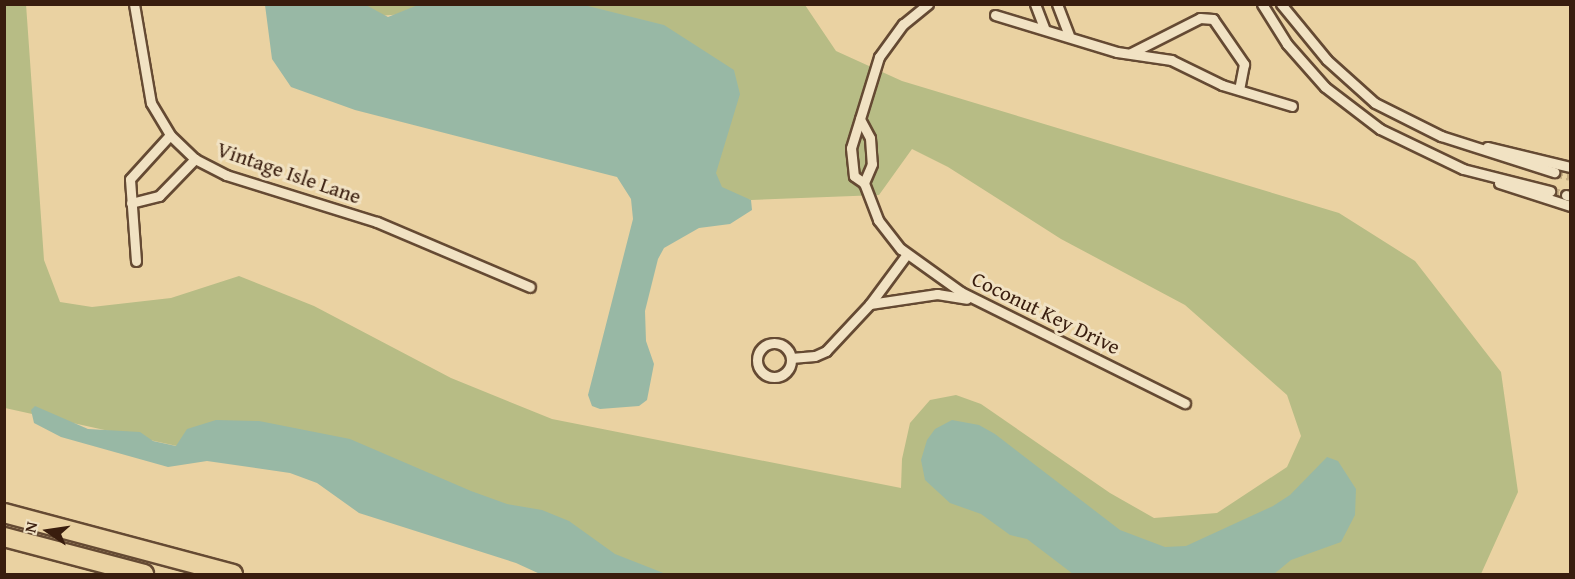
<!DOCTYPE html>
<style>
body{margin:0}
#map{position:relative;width:1575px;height:579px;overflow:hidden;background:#ead2a2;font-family:"Gentium Book Plus",serif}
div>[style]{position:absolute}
.green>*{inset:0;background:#b7bc85}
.water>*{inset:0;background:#98b8a5}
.minor-tunnel>*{height:9px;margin-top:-4.5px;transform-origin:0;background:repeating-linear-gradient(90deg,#c7ae84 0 9px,transparent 0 13.5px)}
.roads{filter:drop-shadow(2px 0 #654a33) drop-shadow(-2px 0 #654a33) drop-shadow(0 2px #654a33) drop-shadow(0 -2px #654a33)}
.minor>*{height:9px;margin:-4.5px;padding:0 4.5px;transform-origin:4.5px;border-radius:4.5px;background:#f1e2c3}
.minor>.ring{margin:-4.5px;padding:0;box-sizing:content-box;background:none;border:9px solid #f1e2c3;border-radius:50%}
.motorway>*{height:18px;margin:-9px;padding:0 9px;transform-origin:9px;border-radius:9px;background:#ead2a2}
span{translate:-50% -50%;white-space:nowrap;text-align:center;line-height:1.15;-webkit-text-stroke:6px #f1e2c3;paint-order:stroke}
.street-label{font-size:21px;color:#391d0e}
.frame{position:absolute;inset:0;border:6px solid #391d0e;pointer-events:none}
.north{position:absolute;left:18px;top:501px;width:60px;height:60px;-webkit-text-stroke:4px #f1e2c3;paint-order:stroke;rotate:283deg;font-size:16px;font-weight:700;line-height:24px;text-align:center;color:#391d0e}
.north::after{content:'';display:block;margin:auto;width:21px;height:27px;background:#391d0e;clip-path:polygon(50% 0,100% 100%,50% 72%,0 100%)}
</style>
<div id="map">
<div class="green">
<i style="clip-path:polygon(26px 4px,44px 260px,60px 302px,92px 307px,171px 298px,239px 276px,314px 306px,451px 378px,552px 419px,901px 488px,902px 459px,910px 423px,930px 400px,956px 395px,981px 404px,1110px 493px,1154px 518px,1217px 513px,1287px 467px,1301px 436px,1287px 395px,1185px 305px,1061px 239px,948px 167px,912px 149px,879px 195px,751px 200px,711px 191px,528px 5px,364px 17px,352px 5px,805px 5px,836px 51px,902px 81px,1339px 213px,1415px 261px,1501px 372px,1518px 492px,1481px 574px,655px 574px,362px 451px,177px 446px,5px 408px,5px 5px)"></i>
</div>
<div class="water">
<i style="clip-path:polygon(265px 5px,366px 5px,388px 17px,418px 5px,584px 5px,664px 25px,734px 70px,740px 94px,716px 173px,722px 187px,751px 200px,752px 210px,730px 224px,699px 228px,664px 248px,658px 259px,645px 311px,646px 341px,654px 364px,647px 400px,639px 406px,600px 409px,592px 406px,588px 395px,633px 219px,631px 199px,617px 177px,355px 110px,291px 87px,272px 59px)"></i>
<i style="clip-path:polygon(35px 406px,88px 429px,140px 432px,153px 441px,176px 446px,187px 429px,216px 420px,259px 421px,350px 439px,471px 491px,507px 504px,542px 510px,569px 521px,615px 554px,666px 574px,540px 574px,516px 563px,359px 513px,317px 483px,290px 473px,207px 461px,168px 467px,61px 437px,34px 423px,31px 410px)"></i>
<i style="clip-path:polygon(952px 420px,979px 425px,995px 434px,1120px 530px,1165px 547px,1186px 546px,1273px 506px,1290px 495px,1327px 457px,1338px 461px,1356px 489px,1355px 515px,1341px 542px,1291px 560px,1274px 574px,1073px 574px,1027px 539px,1010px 535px,981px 514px,950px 503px,925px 480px,921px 460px,927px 440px,935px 429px)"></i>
</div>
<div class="minor-tunnel">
<i style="left:1554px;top:172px;width:16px;rotate:14deg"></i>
<i style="left:1550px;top:191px;width:16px;rotate:14deg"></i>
</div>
<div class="roads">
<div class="minor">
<i style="left:134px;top:4px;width:100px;rotate:80.3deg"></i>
<i style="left:151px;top:103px;width:37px;rotate:59deg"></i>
<i style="left:170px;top:135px;width:35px;rotate:44deg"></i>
<i style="left:195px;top:159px;width:35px;rotate:27deg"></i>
<i style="left:226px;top:175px;width:158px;rotate:17.3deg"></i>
<i style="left:377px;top:222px;width:166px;rotate:23deg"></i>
<i style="left:928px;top:4px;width:32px;rotate:141deg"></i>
<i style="left:903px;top:24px;width:41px;rotate:126deg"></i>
<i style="left:879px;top:57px;width:95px;rotate:107.1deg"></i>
<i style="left:851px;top:148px;width:28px;rotate:84deg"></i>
<i style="left:854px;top:176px;width:12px;rotate:35deg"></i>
<i style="left:864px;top:183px;width:40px;rotate:69deg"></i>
<i style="left:878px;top:220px;width:37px;rotate:52deg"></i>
<i style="left:901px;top:249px;width:74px;rotate:35.6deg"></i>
<i style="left:961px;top:292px;width:250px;rotate:26.4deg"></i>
<i style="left:1035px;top:4px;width:26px;rotate:69deg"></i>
<i style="left:1057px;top:4px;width:33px;rotate:69deg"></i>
<i style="left:1262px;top:4px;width:47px;rotate:58deg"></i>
<i style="left:1287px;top:44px;width:57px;rotate:48.5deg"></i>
<i style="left:1325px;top:87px;width:69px;rotate:37.4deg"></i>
<i style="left:1380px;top:129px;width:92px;rotate:25.7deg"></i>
<i style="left:1463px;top:169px;width:90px;rotate:14.2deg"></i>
<i style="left:1281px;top:4px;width:72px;rotate:50.6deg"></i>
<i style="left:1327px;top:60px;width:64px;rotate:41.9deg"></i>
<i style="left:1375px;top:103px;width:74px;rotate:26.6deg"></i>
<i style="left:1441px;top:136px;width:119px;rotate:17.7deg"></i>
<i style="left:995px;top:15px;width:127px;rotate:16.9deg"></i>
<i style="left:1117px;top:52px;width:55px;rotate:8.4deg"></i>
<i style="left:1171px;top:60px;width:57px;rotate:26.1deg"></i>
<i style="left:1222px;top:85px;width:73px;rotate:16.7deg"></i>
<i style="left:1131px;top:53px;width:77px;rotate:-26.9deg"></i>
<i style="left:1200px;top:18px;width:13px;rotate:4deg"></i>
<i style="left:1213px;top:19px;width:55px;rotate:55.4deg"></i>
<i style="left:1244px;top:64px;width:26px;rotate:101deg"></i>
<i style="left:860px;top:119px;width:21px;rotate:62deg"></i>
<i style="left:870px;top:138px;width:26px;rotate:86deg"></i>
<i style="left:872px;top:164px;width:21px;rotate:113deg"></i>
<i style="left:1487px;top:147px;width:85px;rotate:13.5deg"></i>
<i style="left:1499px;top:183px;width:75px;rotate:17.9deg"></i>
<i style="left:1566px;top:195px;width:4px;rotate:14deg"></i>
<i style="left:131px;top:203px;width:29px;rotate:-14deg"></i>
<i style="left:159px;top:196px;width:52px;rotate:-45.8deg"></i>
<i style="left:136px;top:261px;width:82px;rotate:-94.2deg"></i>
<i style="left:130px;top:179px;width:59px;rotate:-47.7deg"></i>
<i style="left:870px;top:304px;width:62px;rotate:-53.5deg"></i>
<i class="ring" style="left:757px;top:343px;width:25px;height:25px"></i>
<i style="left:791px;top:358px;width:24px;rotate:-5deg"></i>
<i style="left:815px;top:356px;width:12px;rotate:-24deg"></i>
<i style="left:826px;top:351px;width:64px;rotate:-46.9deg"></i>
<i style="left:870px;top:304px;width:68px;rotate:-8.5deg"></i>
<i style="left:937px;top:294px;width:30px;rotate:9deg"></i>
</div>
<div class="motorway">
<i style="left:4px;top:513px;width:237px;rotate:14.9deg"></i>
<i style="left:4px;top:537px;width:145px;rotate:14.8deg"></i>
</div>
</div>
<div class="street-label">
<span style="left:289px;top:173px;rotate:19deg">Vintage Isle Lane</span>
<span style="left:1046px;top:313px;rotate:26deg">Coconut Key Drive</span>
</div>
<div class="frame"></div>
<div class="north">N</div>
</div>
